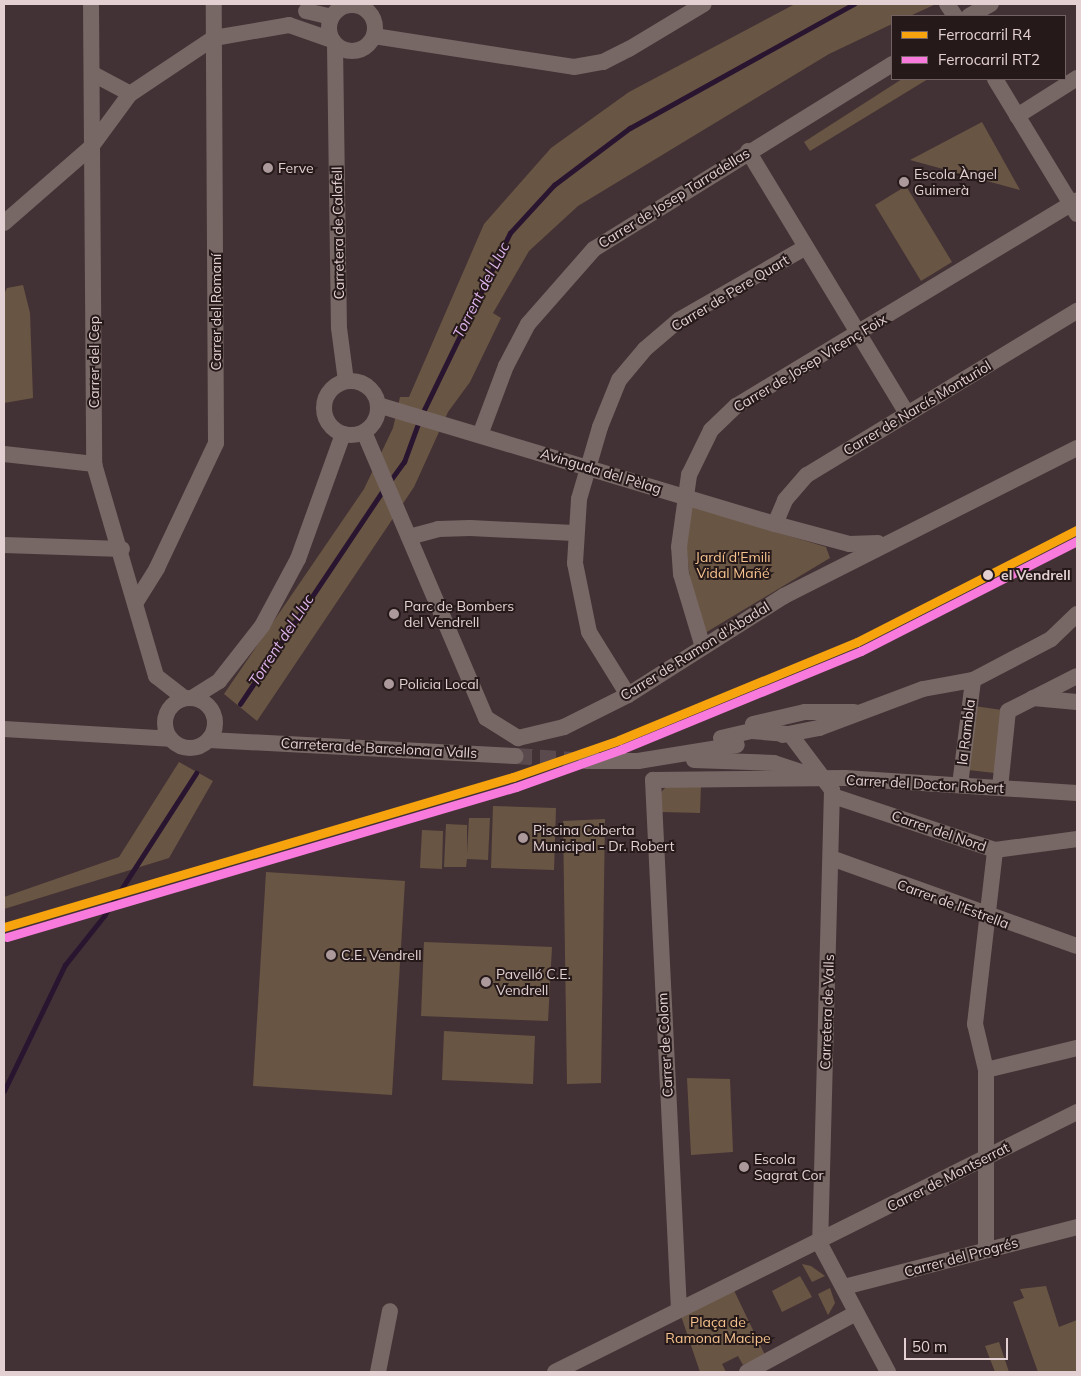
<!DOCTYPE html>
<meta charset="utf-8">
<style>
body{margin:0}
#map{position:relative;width:1081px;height:1376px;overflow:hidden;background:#433235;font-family:Mulish,sans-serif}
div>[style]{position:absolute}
.green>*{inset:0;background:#685543}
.stream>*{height:4.5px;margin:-2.25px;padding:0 2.25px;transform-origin:2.25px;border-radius:2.25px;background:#2a1530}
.minor-tunnel>*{height:16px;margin-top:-8px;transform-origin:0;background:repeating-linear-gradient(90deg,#5b4a4d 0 16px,transparent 0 24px)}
.minor>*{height:16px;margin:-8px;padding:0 8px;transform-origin:8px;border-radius:8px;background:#776865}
.minor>.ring{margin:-8px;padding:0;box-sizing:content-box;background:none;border:16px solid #776865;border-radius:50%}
.rail-1>*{height:9px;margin:-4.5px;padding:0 4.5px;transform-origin:4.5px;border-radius:4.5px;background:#f6a30d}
.rail-2>*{height:9px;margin:-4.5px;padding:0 4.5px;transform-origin:4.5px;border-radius:4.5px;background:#f87adc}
.dots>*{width:14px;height:14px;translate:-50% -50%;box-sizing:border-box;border:2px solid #26191a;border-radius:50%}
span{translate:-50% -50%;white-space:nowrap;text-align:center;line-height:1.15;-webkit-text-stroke:4px #26191a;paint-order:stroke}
.poi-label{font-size:14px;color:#e3d0d2}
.left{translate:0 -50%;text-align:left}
.street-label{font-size:14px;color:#e3d0d2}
.park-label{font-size:14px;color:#f6c38e}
.stop-label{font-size:14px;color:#e3d0d2;font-weight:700}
.water-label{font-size:15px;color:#dfb4ed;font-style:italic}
.frame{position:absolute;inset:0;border:5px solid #e3d0d2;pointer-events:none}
.legend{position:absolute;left:891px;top:15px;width:175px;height:65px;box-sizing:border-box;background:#26191a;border:1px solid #726264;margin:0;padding:6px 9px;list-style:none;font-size:15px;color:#e3d0d2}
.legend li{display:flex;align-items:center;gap:10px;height:25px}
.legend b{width:25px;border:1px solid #726264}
.scale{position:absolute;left:904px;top:1338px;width:104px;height:22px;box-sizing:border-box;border:2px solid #e3d0d2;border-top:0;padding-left:6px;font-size:15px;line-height:18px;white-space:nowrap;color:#e3d0d2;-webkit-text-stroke:4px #26191a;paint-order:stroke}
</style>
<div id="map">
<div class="green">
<i style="clip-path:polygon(795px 4px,936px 4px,910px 16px,892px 16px,892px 24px,829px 54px,578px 206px,529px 251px,493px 313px,501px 318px,470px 382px,448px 412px,414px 487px,257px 721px,224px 694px,364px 489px,393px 428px,400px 397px,409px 397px,484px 224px,551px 148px,629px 92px)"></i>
<i style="clip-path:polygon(902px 79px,928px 79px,810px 151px,804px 142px)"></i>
<i style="clip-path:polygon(982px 122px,1020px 190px,910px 160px)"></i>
<i style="clip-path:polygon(906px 186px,952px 262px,921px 281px,875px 205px)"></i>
<i style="clip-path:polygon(23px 285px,30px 313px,33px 398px,4px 403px,4px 294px,7px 288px)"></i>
<i style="clip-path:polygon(689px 506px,826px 547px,830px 558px,705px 633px,694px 611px,686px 545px)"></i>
<i style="clip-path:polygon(974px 706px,1002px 710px,995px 773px,968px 770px)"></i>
<i style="clip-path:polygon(179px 762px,213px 781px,169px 858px,4px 909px,4px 897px,119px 857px)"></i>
<i style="clip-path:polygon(669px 784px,701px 785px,700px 813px,661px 812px,659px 794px)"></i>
<i style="clip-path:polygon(493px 806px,556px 808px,554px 870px,491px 868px)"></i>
<i style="clip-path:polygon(469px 818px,490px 818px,488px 860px,467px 859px,466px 867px,444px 867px,446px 824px,467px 825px,467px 854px)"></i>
<i style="clip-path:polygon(605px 819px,601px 1083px,567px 1084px,563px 821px)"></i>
<i style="clip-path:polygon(422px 830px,443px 831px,442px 869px,420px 868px)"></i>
<i style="clip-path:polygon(266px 872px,405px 881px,392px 1095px,253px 1086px)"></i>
<i style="clip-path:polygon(424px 942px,552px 947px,548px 1021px,421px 1016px)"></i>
<i style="clip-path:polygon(444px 1031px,535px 1036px,533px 1084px,442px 1080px)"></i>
<i style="clip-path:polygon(687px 1078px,730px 1079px,733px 1152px,691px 1155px)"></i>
<i style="clip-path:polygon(802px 1264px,811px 1266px,825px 1276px,812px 1282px)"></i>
<i style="clip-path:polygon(800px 1276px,812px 1297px,782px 1312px,772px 1291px)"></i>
<i style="clip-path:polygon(729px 1280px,765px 1355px,743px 1365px,738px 1356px,722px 1364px,726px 1372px,700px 1372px,679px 1310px)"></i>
<i style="clip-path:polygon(1046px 1286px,1059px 1327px,1077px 1320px,1077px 1372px,1038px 1372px,1013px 1302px,1024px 1298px,1020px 1289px)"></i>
<i style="clip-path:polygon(830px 1288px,835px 1303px,828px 1315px,818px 1294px)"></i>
<i style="clip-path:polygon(999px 1342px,1009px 1372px,995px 1372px,985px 1346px)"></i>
</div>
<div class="stream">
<i style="left:422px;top:414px;width:201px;rotate:-64.1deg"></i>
<i style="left:510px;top:233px;width:65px;rotate:-47.5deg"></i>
<i style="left:554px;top:185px;width:95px;rotate:-36.9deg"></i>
<i style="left:630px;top:128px;width:256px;rotate:-29deg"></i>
<i style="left:390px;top:481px;width:24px;rotate:-54deg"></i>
<i style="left:404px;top:462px;width:44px;rotate:-69.9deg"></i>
<i style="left:240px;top:704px;width:259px;rotate:-56.2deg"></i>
<i style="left:4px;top:1091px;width:140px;rotate:-64.2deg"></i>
<i style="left:65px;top:965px;width:63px;rotate:-51.5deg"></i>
<i style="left:104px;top:916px;width:170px;rotate:-57.2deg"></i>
</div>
<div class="minor-tunnel">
<i style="left:516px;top:756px;width:70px;rotate:4.1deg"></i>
</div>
<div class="minor">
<i style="left:91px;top:4px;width:460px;rotate:89.6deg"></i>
<i style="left:94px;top:464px;width:221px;rotate:73.7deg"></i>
<i style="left:156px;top:676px;width:36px;rotate:38deg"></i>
<i style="left:947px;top:4px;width:14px;rotate:56deg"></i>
<i class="ring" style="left:329px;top:5px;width:30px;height:30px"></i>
<i style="left:306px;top:11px;width:26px;rotate:13deg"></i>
<i style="left:969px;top:16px;width:25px;rotate:-29deg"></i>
<i style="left:374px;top:36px;width:202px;rotate:8.8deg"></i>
<i style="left:574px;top:67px;width:29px;rotate:-10deg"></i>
<i style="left:603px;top:62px;width:29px;rotate:-27deg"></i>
<i style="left:629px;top:49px;width:87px;rotate:-31deg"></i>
<i style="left:335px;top:45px;width:283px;rotate:89.2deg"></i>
<i style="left:339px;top:328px;width:53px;rotate:82.5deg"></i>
<i style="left:95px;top:75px;width:40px;rotate:28deg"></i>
<i style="left:995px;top:79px;width:158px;rotate:58.7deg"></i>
<i style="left:1017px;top:116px;width:71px;rotate:-32.3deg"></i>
<i style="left:748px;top:151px;width:307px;rotate:58.8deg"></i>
<i style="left:4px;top:223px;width:116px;rotate:-41.1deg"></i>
<i style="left:91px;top:147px;width:66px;rotate:-53.7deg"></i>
<i style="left:130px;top:94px;width:101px;rotate:-33.7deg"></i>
<i style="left:214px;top:38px;width:76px;rotate:-9.8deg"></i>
<i style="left:289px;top:25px;width:46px;rotate:19.2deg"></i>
<i class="ring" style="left:324px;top:381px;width:38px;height:38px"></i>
<i style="left:378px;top:405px;width:414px;rotate:16.7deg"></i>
<i style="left:775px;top:524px;width:77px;rotate:15.1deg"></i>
<i style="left:849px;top:544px;width:29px;rotate:-2deg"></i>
<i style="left:364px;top:432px;width:311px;rotate:66.9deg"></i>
<i style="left:486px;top:718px;width:38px;rotate:32deg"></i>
<i style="left:518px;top:738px;width:47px;rotate:-13.4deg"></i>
<i style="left:564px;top:727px;width:72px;rotate:-26.6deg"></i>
<i style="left:628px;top:695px;width:185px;rotate:-32.4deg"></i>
<i style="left:784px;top:596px;width:328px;rotate:-26.8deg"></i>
<i style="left:480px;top:435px;width:74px;rotate:-69.4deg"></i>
<i style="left:506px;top:366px;width:47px;rotate:-62.4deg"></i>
<i style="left:528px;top:324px;width:100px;rotate:-48.7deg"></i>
<i style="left:594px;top:249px;width:351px;rotate:-31.8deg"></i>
<i style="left:4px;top:454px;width:91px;rotate:6.3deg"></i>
<i style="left:775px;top:524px;width:26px;rotate:-67deg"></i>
<i style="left:785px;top:500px;width:33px;rotate:-49deg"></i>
<i style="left:807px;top:475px;width:316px;rotate:-31.3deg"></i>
<i style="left:409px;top:537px;width:30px;rotate:-15deg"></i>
<i style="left:438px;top:529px;width:32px;rotate:-2deg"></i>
<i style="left:470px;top:528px;width:104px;rotate:2.8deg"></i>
<i style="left:4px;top:545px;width:118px;rotate:1.9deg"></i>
<i style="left:136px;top:602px;width:40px;rotate:-58deg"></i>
<i style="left:157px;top:568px;width:138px;rotate:-64.7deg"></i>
<i style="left:216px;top:443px;width:439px;rotate:-90.3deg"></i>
<i style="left:702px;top:644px;width:73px;rotate:-106.7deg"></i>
<i style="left:681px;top:574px;width:27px;rotate:-94deg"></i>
<i style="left:679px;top:547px;width:73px;rotate:-82.1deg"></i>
<i style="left:689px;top:475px;width:50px;rotate:-63.9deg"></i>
<i style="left:711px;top:430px;width:35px;rotate:-44deg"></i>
<i style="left:736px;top:406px;width:398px;rotate:-31.1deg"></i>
<i style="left:628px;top:695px;width:74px;rotate:-121.8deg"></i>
<i style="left:589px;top:632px;width:70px;rotate:-101.5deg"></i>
<i style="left:575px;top:563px;width:64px;rotate:-86.4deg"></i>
<i style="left:579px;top:499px;width:75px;rotate:-73.7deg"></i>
<i style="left:600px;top:427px;width:51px;rotate:-68deg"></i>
<i style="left:619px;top:380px;width:40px;rotate:-50deg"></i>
<i style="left:645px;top:349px;width:45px;rotate:-40.5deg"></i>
<i style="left:679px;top:320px;width:144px;rotate:-29.9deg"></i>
<i class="ring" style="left:165px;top:698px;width:34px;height:34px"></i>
<i style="left:192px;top:698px;width:32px;rotate:-32deg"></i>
<i style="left:219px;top:681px;width:70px;rotate:-52deg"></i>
<i style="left:262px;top:626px;width:76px;rotate:-61.8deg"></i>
<i style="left:298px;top:559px;width:133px;rotate:-70.2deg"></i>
<i style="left:1033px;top:698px;width:44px;rotate:5.2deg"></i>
<i style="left:753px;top:724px;width:53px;rotate:-13deg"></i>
<i style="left:805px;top:712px;width:49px"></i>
<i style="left:4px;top:729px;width:166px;rotate:3.4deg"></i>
<i style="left:783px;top:735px;width:37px;rotate:-11deg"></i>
<i style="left:819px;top:728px;width:111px;rotate:-20.6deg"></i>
<i style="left:923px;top:689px;width:51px;rotate:-10.2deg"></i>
<i style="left:973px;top:680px;width:88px;rotate:-27.7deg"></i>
<i style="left:1051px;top:639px;width:36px;rotate:-44deg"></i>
<i style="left:721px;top:738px;width:32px;rotate:-13deg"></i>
<i style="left:752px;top:731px;width:38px;rotate:5deg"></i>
<i style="left:790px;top:734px;width:70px;rotate:53.1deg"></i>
<i style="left:832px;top:790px;width:454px;rotate:91.5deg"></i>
<i style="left:209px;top:740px;width:307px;rotate:3deg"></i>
<i style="left:694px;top:760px;width:80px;rotate:2.1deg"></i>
<i style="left:774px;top:763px;width:47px;rotate:18.4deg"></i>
<i style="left:586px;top:761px;width:52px"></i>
<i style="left:638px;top:761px;width:100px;rotate:-9.2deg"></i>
<i style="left:960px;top:785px;width:106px;rotate:-82.9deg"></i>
<i style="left:1000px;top:788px;width:77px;rotate:-84.1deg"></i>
<i style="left:1008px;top:711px;width:77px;rotate:-26.9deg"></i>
<i style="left:833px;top:796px;width:171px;rotate:18.4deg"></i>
<i style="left:995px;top:850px;width:83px;rotate:-7.6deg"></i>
<i style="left:831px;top:858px;width:261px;rotate:19.7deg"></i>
<i style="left:986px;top:1070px;width:94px;rotate:-13.6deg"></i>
<i style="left:820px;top:1244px;width:145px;rotate:62deg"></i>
<i style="left:986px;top:1250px;width:180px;rotate:-90deg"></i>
<i style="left:986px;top:1070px;width:47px;rotate:-103.4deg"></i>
<i style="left:975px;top:1024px;width:175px;rotate:-83.4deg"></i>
<i style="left:844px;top:1287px;width:241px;rotate:-14.4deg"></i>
<i style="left:679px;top:1310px;width:531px;rotate:-92.81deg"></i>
<i style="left:653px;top:780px;width:192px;rotate:-0.6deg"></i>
<i style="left:845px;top:778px;width:232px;rotate:3.7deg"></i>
<i style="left:378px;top:1372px;width:62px;rotate:-78.9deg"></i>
<i style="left:555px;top:1372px;width:583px;rotate:-26.48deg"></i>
<i style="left:747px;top:1372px;width:124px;rotate:-28.4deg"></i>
</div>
<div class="rail-1">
<i style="left:4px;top:927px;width:531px;rotate:-16.42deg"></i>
<i style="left:513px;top:777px;width:112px;rotate:-19.2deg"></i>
<i style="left:619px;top:740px;width:257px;rotate:-22.4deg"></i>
<i style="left:857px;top:642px;width:247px;rotate:-27deg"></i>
</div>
<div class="rail-2">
<i style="left:7px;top:937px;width:531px;rotate:-16.42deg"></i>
<i style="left:516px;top:787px;width:113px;rotate:-19.7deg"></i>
<i style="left:622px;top:749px;width:258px;rotate:-22.3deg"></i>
<i style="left:861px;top:651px;width:242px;rotate:-27deg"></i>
</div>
<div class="dots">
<i style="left:268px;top:168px;background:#ab999b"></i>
<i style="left:904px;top:182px;background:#ab999b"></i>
<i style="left:988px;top:575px;background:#e3d0d2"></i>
<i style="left:394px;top:614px;background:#ab999b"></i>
<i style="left:389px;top:684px;background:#ab999b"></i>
<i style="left:523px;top:838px;background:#ab999b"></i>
<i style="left:331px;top:955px;background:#ab999b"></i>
<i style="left:486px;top:982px;background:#ab999b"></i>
<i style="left:744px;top:1167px;background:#ab999b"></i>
</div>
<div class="poi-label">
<span class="left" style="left:278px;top:168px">Ferve</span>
<span class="left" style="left:914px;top:182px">Escola Àngel<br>Guimerà</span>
<span class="left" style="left:404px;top:614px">Parc de Bombers<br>del Vendrell</span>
<span class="left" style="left:399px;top:684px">Policia Local</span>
<span class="left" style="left:533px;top:838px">Piscina Coberta<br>Municipal - Dr. Robert</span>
<span class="left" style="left:341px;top:955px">C.E. Vendrell</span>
<span class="left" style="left:496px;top:982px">Pavelló C.E.<br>Vendrell</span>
<span class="left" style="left:754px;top:1167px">Escola<br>Sagrat Cor</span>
</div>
<div class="street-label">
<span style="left:674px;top:198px;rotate:-32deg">Carrer de Josep Tarradellas</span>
<span style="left:338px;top:233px;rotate:-91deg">Carretera de Calafell</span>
<span style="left:730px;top:293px;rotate:-31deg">Carrer de Pere Quart</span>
<span style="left:216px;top:312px;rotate:-90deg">Carrer del Romaní</span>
<span style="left:94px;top:362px;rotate:-90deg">Carrer del Cep</span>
<span style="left:810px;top:363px;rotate:-31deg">Carrer de Josep Vicenç Foix</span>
<span style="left:917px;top:408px;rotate:-31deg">Carrer de Narcís Monturiol</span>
<span style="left:601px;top:471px;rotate:17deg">Avinguda del Pèlag</span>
<span style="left:695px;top:651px;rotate:-32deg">Carrer de Ramon d'Abadal</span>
<span style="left:966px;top:732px;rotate:-83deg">la Rambla</span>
<span style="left:379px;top:748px;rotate:3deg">Carretera de Barcelona a Valls</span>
<span style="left:925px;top:784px;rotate:3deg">Carrer del Doctor Robert</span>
<span style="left:939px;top:831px;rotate:19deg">Carrer del Nord</span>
<span style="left:953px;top:904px;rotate:20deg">Carrer de l'Estrella</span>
<span style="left:827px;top:1012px;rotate:-88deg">Carretera de Valls</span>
<span style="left:665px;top:1045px;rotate:-93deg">Carrer de Colom</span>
<span style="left:948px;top:1177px;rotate:-27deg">Carrer de Montserrat</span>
<span style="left:961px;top:1257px;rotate:-15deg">Carrer del Progrés</span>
</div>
<div class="park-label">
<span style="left:733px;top:565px">Jardí d'Emili<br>Vidal Mañé</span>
<span style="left:718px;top:1330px">Plaça de<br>Ramona Macipe</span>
</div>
<div class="stop-label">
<span class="left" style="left:1001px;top:575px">el Vendrell</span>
</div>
<div class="water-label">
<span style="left:481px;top:290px;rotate:-63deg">Torrent del Lluc</span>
<span style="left:281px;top:640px;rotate:-57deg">Torrent del Lluc</span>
</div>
<div class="frame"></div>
<ul class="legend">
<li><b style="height:6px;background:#f6a30d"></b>Ferrocarril R4</li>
<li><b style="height:6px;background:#f87adc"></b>Ferrocarril RT2</li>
</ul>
<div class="scale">50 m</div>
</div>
